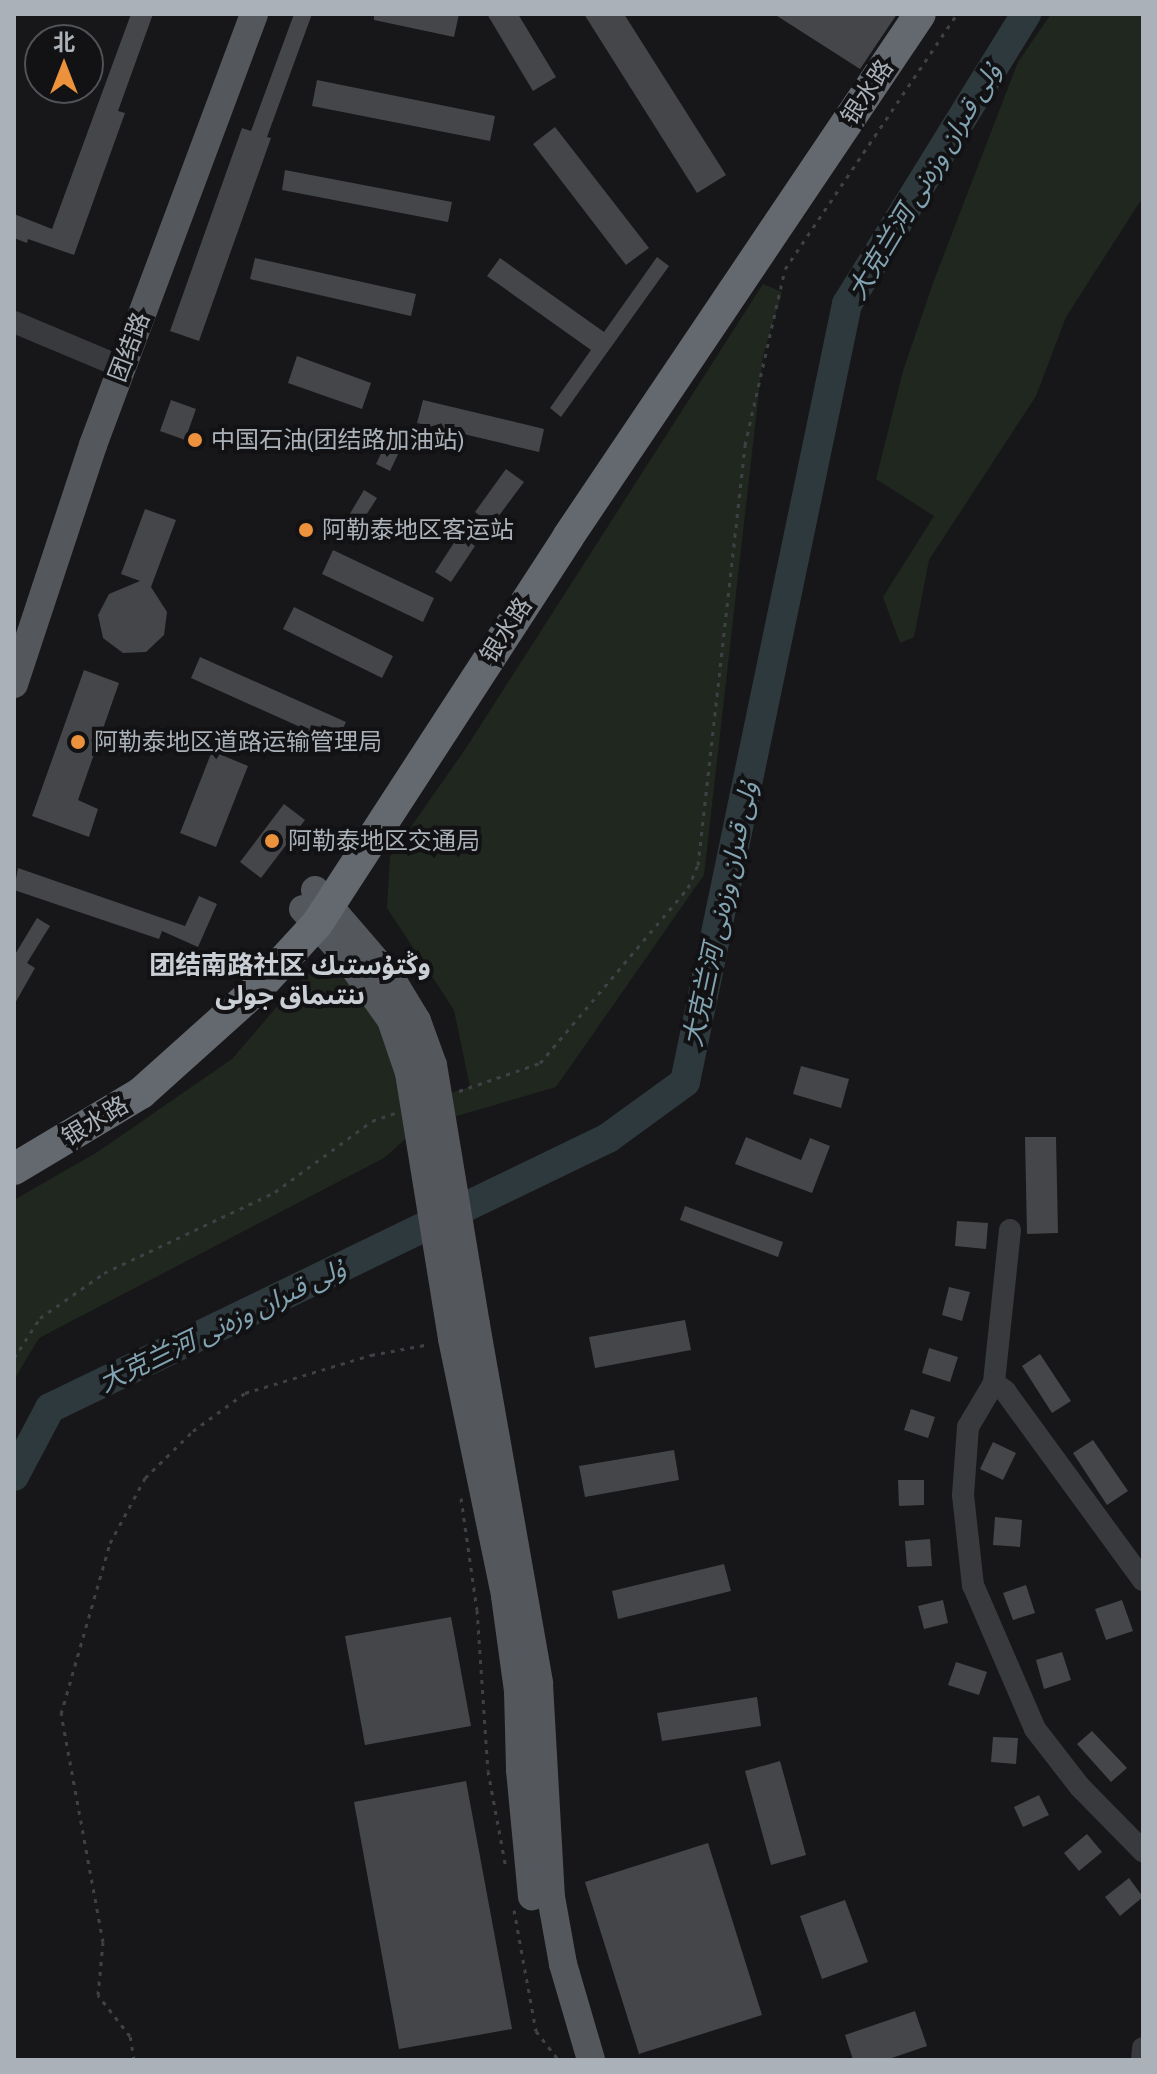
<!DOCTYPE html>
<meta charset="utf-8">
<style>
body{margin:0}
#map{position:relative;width:1157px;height:2074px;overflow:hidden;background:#171719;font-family:"Archivo Narrow","Noto Sans Arabic","Noto Sans SC",sans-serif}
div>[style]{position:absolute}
.green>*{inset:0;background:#1f271f}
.river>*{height:30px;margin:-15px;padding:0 15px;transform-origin:15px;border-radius:15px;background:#2d393d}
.building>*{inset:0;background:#444649}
.path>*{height:3px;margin-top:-1.5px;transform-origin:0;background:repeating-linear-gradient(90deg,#3e4145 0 4px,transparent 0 10px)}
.minor>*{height:22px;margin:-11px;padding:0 11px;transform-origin:11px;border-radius:11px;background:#383a3e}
.major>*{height:28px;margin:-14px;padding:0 14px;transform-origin:14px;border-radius:14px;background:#54585d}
.highway>*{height:32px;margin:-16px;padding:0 16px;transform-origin:16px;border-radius:16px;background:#64696f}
.major-bridge>*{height:28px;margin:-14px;padding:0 14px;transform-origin:14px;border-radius:14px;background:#54585d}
.dots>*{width:22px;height:22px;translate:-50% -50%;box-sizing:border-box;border:4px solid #121214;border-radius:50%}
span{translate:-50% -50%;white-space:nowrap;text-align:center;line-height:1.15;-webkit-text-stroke:8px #121214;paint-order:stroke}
.street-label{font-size:24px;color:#aab1b8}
.poi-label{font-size:24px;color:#aab1b8}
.left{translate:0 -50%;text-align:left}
.water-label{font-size:26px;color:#82a4b2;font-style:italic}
.neighbourhood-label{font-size:26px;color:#cacfd5;font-weight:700}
.frame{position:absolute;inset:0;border:16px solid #aab1b8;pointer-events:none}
.north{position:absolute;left:24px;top:24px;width:80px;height:80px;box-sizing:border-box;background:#121214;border:2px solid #4f5256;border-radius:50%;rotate:0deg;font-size:22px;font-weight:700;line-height:32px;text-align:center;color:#aab1b8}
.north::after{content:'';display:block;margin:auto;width:28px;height:36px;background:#ec913c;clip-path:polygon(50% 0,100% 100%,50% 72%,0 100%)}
</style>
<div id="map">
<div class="green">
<i style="clip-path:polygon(1051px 14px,1143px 14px,1143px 197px,1066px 317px,1036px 396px,929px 560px,914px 637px,900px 643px,883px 597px,934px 516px,876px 479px,903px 371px,933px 283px,1018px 62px)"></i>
<i style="clip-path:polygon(763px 284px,782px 292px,763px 356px,704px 875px,556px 1087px,419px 1127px,384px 1158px,39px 1338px,14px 1380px,14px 1200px,99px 1151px,232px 1059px,293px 988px,323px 959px,338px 962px,384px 1029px,408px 1106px,470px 1087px,454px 1010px,387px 908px,390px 857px,466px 748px)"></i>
</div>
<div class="river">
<i style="left:14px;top:1476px;width:77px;rotate:-62.1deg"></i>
<i style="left:50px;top:1408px;width:620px;rotate:-25.82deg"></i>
<i style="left:608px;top:1138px;width:95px;rotate:-36deg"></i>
<i style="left:685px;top:1082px;width:795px;rotate:-78.24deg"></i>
<i style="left:847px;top:304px;width:341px;rotate:-58.3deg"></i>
</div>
<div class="building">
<i style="clip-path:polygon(131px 14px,153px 14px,118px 111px,125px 113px,74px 255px,28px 239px,27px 243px,14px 238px,14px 214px,52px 229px)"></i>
<i style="clip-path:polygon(294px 14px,312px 14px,267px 137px,271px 138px,199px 341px,170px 331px,242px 128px,251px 131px)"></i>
<i style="clip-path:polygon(374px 14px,459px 14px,454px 37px,374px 20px)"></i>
<i style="clip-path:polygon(487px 14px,518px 14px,556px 77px,533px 91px)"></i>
<i style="clip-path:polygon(584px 14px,624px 14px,726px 175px,697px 193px)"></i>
<i style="clip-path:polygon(774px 14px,897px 14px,860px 69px)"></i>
<i style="clip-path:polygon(317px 80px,495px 116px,490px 141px,312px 106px)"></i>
<i style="clip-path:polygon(555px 127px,649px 248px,626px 265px,533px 144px)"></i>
<i style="clip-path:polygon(285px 170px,452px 202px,448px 222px,282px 190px)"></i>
<i style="clip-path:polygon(657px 257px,669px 266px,561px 417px,550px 408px,591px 350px,487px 276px,500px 258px,604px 332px)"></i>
<i style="clip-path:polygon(255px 258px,416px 294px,411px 316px,250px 279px)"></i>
<i style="clip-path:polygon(297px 356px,371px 383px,362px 409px,288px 383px)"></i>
<i style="clip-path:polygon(171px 400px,196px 409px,185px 440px,160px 431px)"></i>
<i style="clip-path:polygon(423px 400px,544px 429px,539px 452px,417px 423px)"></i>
<i style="clip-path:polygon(386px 443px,400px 450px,390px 471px,376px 464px)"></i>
<i style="clip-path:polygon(506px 469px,524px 482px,492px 525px,475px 512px)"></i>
<i style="clip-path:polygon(364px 490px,377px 498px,354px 534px,342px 527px)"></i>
<i style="clip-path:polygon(145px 509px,176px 520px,151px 587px,167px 612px,164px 635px,146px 652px,123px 653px,103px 638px,98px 615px,109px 594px,140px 581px,121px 574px)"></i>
<i style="clip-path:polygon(459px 535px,475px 546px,451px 582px,435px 572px)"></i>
<i style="clip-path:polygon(333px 550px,434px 598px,423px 622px,322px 574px)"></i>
<i style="clip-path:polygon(294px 607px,393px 656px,382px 678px,283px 629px)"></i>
<i style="clip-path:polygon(200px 657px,346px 722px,336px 743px,191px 678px)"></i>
<i style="clip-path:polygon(84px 670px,119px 683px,78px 800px,98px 809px,89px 837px,32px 816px)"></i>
<i style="clip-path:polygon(212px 751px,248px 766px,216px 847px,180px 833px)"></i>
<i style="clip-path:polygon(284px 804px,305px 820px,261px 878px,240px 862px)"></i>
<i style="clip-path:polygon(18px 868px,185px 926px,199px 896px,217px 904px,198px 947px,162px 931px,159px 939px,14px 890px)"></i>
<i style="clip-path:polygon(37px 918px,50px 926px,27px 963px,35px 968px,14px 1005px,14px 956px)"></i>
<i style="clip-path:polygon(801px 1066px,849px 1079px,841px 1108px,793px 1094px)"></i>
<i style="clip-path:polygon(746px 1137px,801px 1160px,810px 1138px,830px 1146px,812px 1193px,735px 1164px)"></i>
<i style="clip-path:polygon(1025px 1137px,1056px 1137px,1058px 1233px,1027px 1234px)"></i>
<i style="clip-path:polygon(685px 1206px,783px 1242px,778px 1257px,680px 1220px)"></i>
<i style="clip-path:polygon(957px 1221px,988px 1223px,986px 1249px,955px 1246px)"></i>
<i style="clip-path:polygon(949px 1287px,970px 1292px,962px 1321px,942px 1315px)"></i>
<i style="clip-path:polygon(685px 1320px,691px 1350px,595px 1368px,589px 1337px)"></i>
<i style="clip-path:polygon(929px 1348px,958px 1357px,950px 1382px,922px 1373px)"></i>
<i style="clip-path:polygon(1040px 1354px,1071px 1401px,1052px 1413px,1022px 1366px)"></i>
<i style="clip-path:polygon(911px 1409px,935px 1417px,928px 1438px,904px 1430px)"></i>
<i style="clip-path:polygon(1093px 1440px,1128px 1491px,1107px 1505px,1073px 1453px)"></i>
<i style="clip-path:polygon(993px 1442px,1016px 1453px,1003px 1480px,980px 1469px)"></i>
<i style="clip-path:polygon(674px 1450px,679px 1480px,585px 1497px,579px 1466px)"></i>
<i style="clip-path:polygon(898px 1480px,924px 1480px,924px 1505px,899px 1506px)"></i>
<i style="clip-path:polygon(995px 1517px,1022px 1520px,1020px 1547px,993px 1545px)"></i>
<i style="clip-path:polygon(930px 1539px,932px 1566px,907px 1567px,905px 1541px)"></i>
<i style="clip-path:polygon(724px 1564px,731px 1591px,618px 1619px,612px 1591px)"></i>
<i style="clip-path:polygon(1026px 1585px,1035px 1613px,1013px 1620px,1003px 1593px)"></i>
<i style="clip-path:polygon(943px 1600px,948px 1623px,924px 1629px,918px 1606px)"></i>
<i style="clip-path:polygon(1122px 1600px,1133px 1631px,1106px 1640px,1095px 1609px)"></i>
<i style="clip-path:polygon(451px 1617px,471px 1726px,365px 1745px,345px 1636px)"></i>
<i style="clip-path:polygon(1062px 1652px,1071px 1680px,1044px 1689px,1036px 1660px)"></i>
<i style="clip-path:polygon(956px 1662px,987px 1672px,979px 1695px,948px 1685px)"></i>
<i style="clip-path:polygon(757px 1697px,761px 1726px,662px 1741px,657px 1713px)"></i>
<i style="clip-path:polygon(1092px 1731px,1127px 1768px,1111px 1782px,1077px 1744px)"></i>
<i style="clip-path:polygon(993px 1737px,1018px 1738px,1016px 1764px,991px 1762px)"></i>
<i style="clip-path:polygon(780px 1761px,806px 1855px,771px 1865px,745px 1771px)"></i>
<i style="clip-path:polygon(466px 1781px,512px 2029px,399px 2049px,354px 1802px)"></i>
<i style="clip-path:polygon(1039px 1795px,1049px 1815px,1023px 1827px,1014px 1807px)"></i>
<i style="clip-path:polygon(1087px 1834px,1102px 1852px,1079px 1871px,1064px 1853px)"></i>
<i style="clip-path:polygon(708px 1843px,762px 2015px,639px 2054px,585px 1882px)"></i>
<i style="clip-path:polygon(1129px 1878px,1143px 1897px,1120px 1916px,1105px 1897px)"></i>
<i style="clip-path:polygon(845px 1900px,868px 1962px,822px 1979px,800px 1916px)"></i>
<i style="clip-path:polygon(915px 2011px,927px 2046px,886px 2060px,853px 2060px,845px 2035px)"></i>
</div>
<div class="path">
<i style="left:459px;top:1091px;width:86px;rotate:-19.1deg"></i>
<i style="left:540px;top:1063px;width:229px;rotate:-49.8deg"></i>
<i style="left:688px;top:888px;width:25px;rotate:-67deg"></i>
<i style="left:698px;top:865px;width:423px;rotate:-83.6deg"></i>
<i style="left:745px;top:445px;width:180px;rotate:-77.2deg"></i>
<i style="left:785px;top:269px;width:308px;rotate:-56deg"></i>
<i style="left:14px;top:1358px;width:48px;rotate:-57deg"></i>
<i style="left:40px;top:1318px;width:78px;rotate:-35.1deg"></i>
<i style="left:104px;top:1273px;width:189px;rotate:-25.3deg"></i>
<i style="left:275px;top:1192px;width:120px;rotate:-36.2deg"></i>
<i style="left:372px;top:1121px;width:24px;rotate:-19deg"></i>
<i style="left:461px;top:1498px;width:113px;rotate:81.9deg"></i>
<i style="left:477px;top:1610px;width:161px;rotate:86.1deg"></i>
<i style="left:488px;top:1771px;width:94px;rotate:79.5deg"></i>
<i style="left:514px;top:1910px;width:123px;rotate:79.7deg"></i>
<i style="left:536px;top:2031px;width:37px;rotate:52deg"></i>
<i style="left:134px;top:2060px;width:24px;rotate:-99deg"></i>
<i style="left:130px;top:2036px;width:52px;rotate:-128deg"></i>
<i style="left:98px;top:1995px;width:53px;rotate:-84.6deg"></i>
<i style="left:103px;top:1942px;width:232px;rotate:-100.4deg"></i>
<i style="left:61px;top:1714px;width:178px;rotate:-74deg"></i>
<i style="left:110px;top:1543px;width:74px;rotate:-61.7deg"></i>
<i style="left:145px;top:1478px;width:67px;rotate:-44.4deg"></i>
<i style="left:193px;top:1431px;width:64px;rotate:-36.2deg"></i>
<i style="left:245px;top:1393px;width:132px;rotate:-16.8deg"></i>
<i style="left:371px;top:1355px;width:60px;rotate:-10.6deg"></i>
</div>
<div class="minor">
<i style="left:14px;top:322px;width:116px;rotate:22.8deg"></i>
<i style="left:1010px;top:1230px;width:154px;rotate:96deg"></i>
<i style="left:994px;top:1383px;width:14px;rotate:36deg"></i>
<i style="left:1005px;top:1391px;width:234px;rotate:53.9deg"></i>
<i style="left:994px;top:1383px;width:51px;rotate:120.6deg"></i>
<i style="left:968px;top:1427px;width:68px;rotate:94.2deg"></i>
<i style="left:963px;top:1495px;width:91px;rotate:83.7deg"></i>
<i style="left:973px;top:1585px;width:157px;rotate:66.7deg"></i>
<i style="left:1035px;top:1729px;width:73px;rotate:52.2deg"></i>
<i style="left:1080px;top:1787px;width:90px;rotate:45.5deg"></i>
<i style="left:1142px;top:2060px;width:12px;rotate:-85deg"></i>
</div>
<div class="major">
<i style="left:14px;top:684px;width:252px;rotate:-71.7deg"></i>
<i style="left:93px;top:445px;width:460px;rotate:-69.5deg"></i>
<i style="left:315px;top:890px;width:116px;rotate:49.2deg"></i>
<i style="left:391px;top:978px;width:50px;rotate:58.8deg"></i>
<i style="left:417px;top:1021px;width:47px;rotate:70deg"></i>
<i style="left:303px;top:909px;width:66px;rotate:48.1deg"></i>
<i style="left:347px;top:958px;width:76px;rotate:54.6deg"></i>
<i style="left:391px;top:1020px;width:56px;rotate:71.2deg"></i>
<i style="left:476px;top:1325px;width:364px;rotate:80deg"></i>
<i style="left:539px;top:1684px;width:213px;rotate:86.8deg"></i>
<i style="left:551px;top:1897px;width:68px;rotate:79.8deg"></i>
<i style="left:563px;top:1964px;width:100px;rotate:73.7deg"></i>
<i style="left:452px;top:1339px;width:262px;rotate:78.3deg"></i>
<i style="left:505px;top:1596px;width:96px;rotate:82.2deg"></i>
<i style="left:518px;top:1691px;width:79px;rotate:88.5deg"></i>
<i style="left:520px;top:1770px;width:127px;rotate:84.6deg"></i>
</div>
<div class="highway">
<i style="left:14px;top:1169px;width:148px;rotate:-30.9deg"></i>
<i style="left:141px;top:1093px;width:159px;rotate:-41.9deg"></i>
<i style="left:259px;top:987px;width:86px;rotate:-47.4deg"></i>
<i style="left:317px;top:924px;width:461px;rotate:-57deg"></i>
<i style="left:568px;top:537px;width:630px;rotate:-56.06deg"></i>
</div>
<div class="major-bridge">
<i style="left:433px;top:1065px;width:264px;rotate:80.6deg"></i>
<i style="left:409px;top:1073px;width:269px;rotate:80.8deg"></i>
</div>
<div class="dots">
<i style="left:195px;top:440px;background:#ec913c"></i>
<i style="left:306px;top:530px;background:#ec913c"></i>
<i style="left:78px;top:742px;background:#ec913c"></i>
<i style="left:272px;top:841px;background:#ec913c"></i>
</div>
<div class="street-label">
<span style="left:867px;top:92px;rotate:-56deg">银水路</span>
<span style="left:129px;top:347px;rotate:-69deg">团结路</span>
<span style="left:506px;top:630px;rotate:-57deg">银水路</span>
<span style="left:95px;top:1121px;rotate:-31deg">银水路</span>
</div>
<div class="poi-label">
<span class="left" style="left:211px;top:440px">中国石油(团结路加油站)</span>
<span class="left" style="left:322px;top:530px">阿勒泰地区客运站</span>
<span class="left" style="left:94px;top:742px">阿勒泰地区道路运输管理局</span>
<span class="left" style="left:288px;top:841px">阿勒泰地区交通局</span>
</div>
<div class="water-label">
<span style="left:924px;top:181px;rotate:-59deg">大克兰河 ۇلى قىران وزەنى</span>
<span style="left:720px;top:914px;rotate:-78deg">大克兰河 ۇلى قىران وزەنى</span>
<span style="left:222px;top:1325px;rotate:-26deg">大克兰河 ۇلى قىران وزەنى</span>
</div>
<div class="neighbourhood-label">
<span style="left:290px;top:980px">团结南路社区 وڭتۇستىك<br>ىنتىماق جولى</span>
</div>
<div class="frame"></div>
<div class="north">北</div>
</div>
